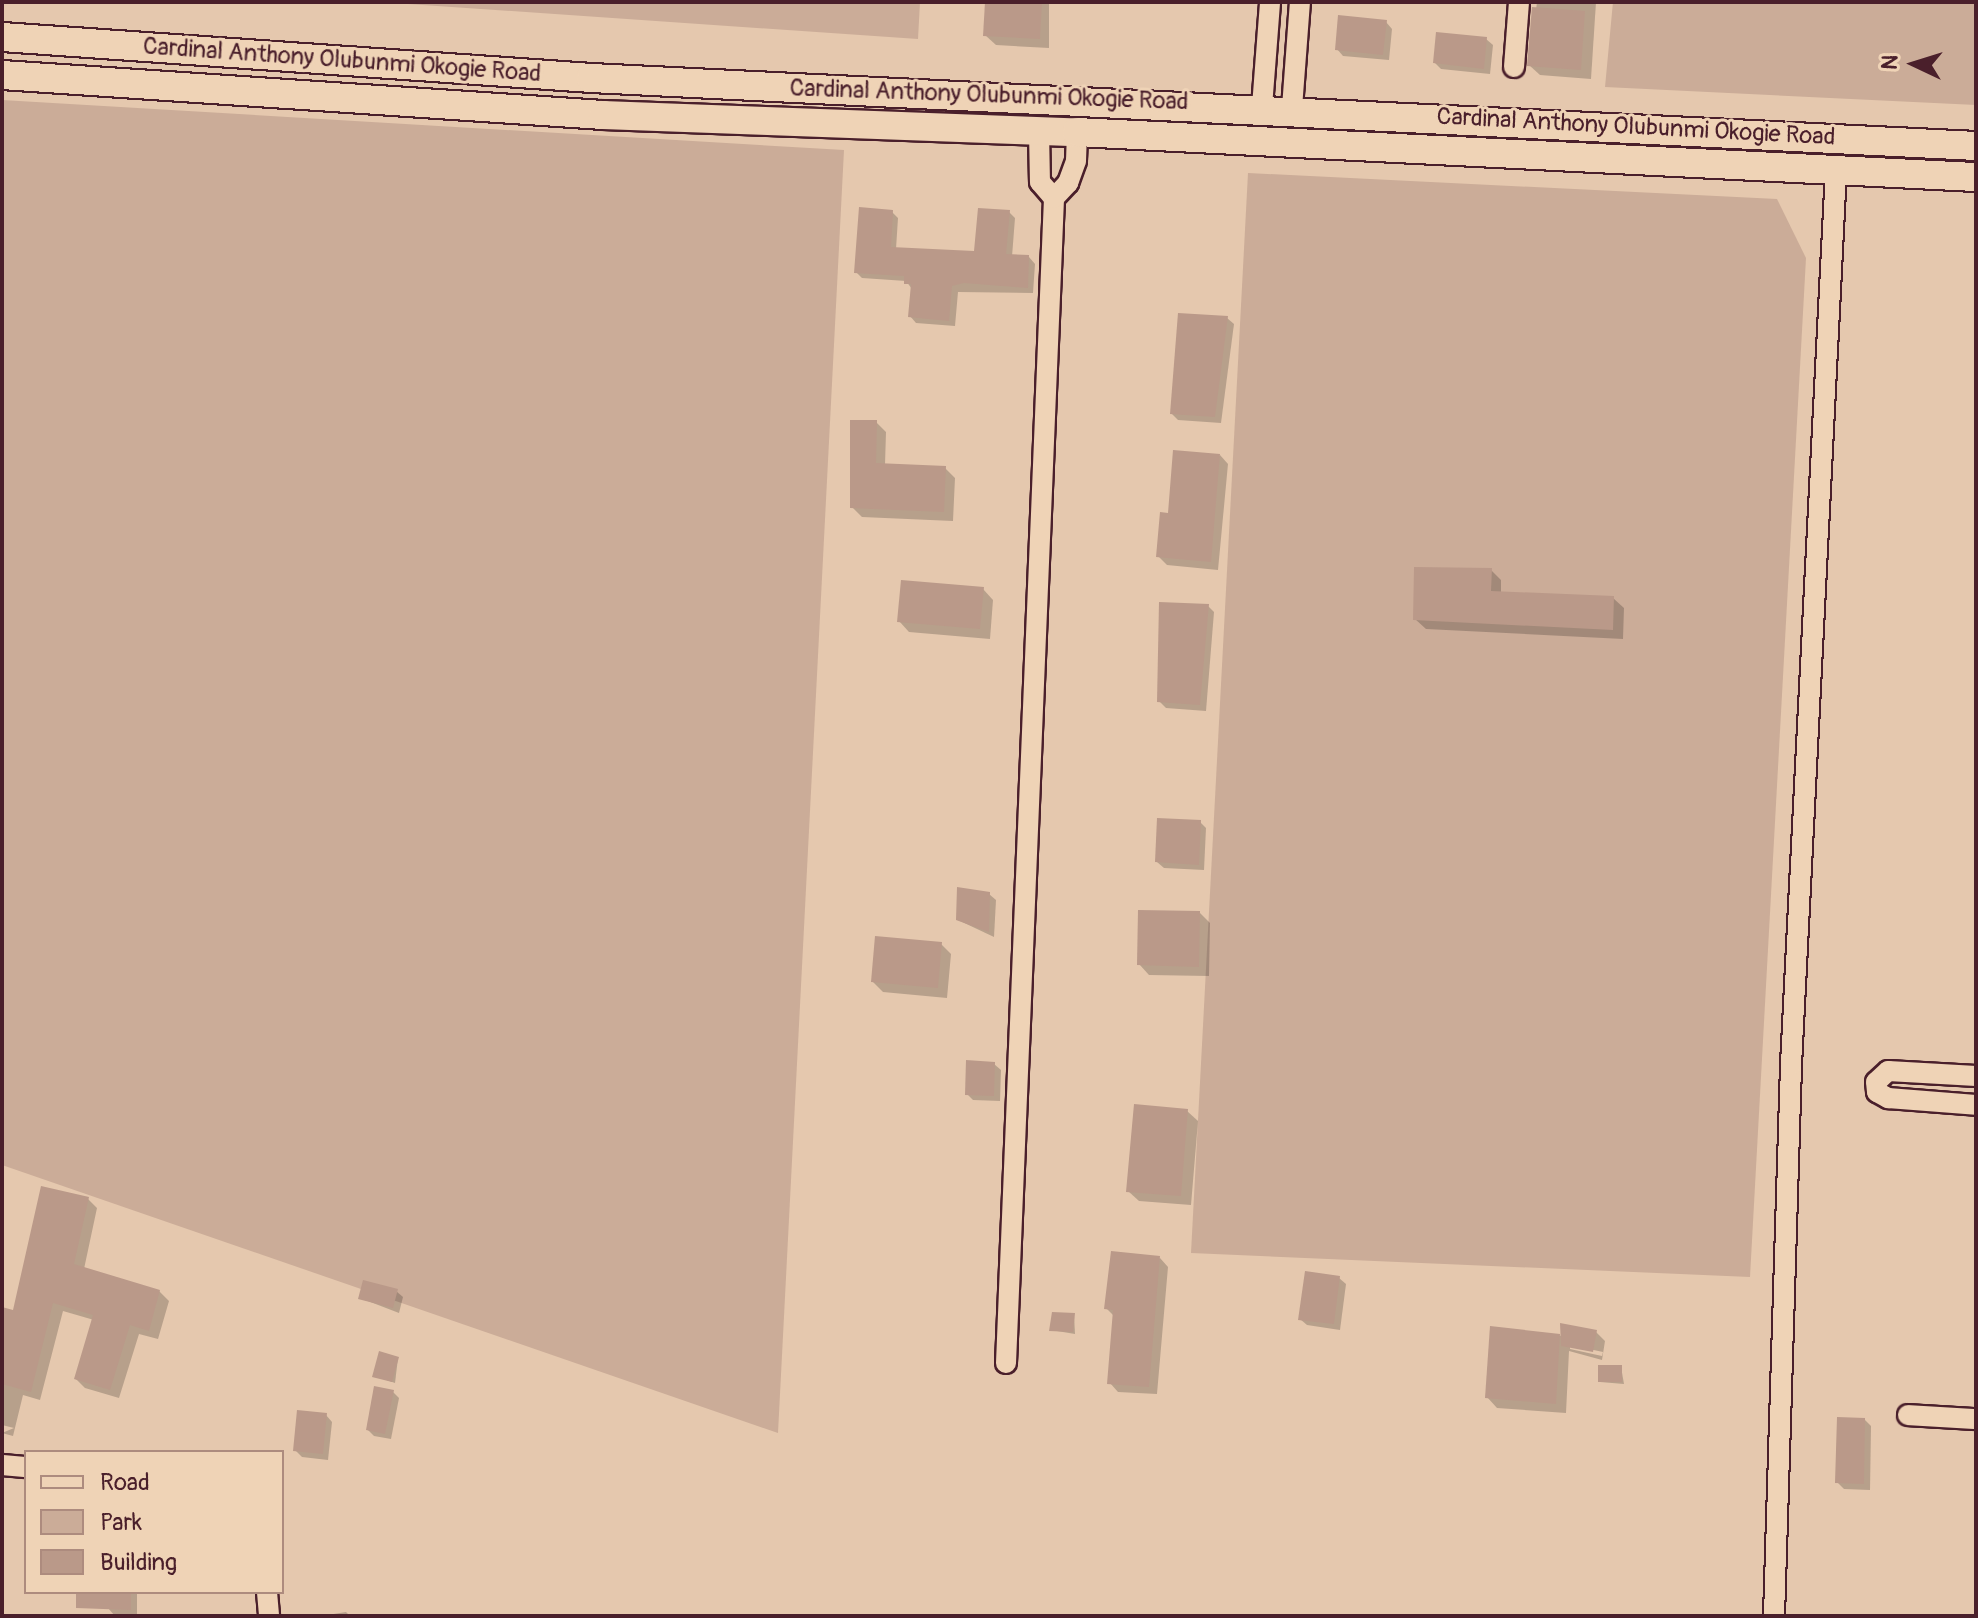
<!DOCTYPE html>
<style>
body{margin:0}
#map{position:relative;width:1978px;height:1618px;overflow:hidden;background:#e5c8ae;font-family:Pangolin,sans-serif}
div>[style]{position:absolute}
.green>*{inset:0;background:#cbac98}
.shadow>*{inset:0;background:#0003}
.building>*{inset:0;background:#ba9989}
.roads{filter:drop-shadow(2px 0 #4a1f2b) drop-shadow(-2px 0 #4a1f2b) drop-shadow(0 2px #4a1f2b) drop-shadow(0 -2px #4a1f2b)}
.street>*{height:20px;margin:-10px;padding:0 10px;transform-origin:10px;border-radius:10px;background:#efd3b6}
.secondary>*{height:28px;margin:-14px;padding:0 14px;transform-origin:14px;border-radius:14px;background:#efd3b6}
span{translate:-50% -50%;white-space:nowrap;text-align:center;line-height:1.15;-webkit-text-stroke:6px #efd3b6;paint-order:stroke}
.street-label{font-size:24px;color:#4a1f2b}
.frame{position:absolute;inset:0;border:4px solid #4a1f2b;pointer-events:none}
.legend{position:absolute;left:24px;top:1450px;width:260px;height:144px;box-sizing:border-box;background:#efd3b6;border:2px solid #ad8b7e;margin:0;padding:10px 14px;list-style:none;font-size:24px;color:#4a1f2b}
.legend li{display:flex;align-items:center;gap:16px;height:40px}
.legend b{width:40px;border:2px solid #ad8b7e}
.north{position:absolute;left:1874px;top:24px;width:80px;height:80px;-webkit-text-stroke:6px #efd3b6;paint-order:stroke;rotate:274deg;font-size:22px;font-weight:700;line-height:32px;text-align:center;color:#4a1f2b}
.north::after{content:'';display:block;margin:auto;width:28px;height:36px;background:#4a1f2b;clip-path:polygon(50% 0,100% 100%,50% 72%,0 100%)}
</style>
<div id="map">
<div class="green">
<i style="clip-path:polygon(379px 2px,920px 2px,918px 39px)"></i>
<i style="clip-path:polygon(1613px 2px,1976px 2px,1976px 105px,1605px 87px)"></i>
<i style="clip-path:polygon(2px 100px,844px 150px,778px 1433px,2px 1165px)"></i>
<i style="clip-path:polygon(1248px 173px,1777px 199px,1806px 258px,1750px 1277px,1191px 1253px)"></i>
</div>
<div class="shadow">
<i style="clip-path:polygon(987px 2px,1049px 2px,1049px 48px,996px 45px,985px 35px)"></i>
<i style="clip-path:polygon(1537px 2px,1596px 2px,1591px 79px,1540px 75px,1529px 65px)"></i>
<i style="clip-path:polygon(1386px 22px,1392px 29px,1389px 60px,1343px 56px,1337px 49px)"></i>
<i style="clip-path:polygon(1486px 39px,1493px 45px,1490px 74px,1441px 69px,1435px 63px)"></i>
<i style="clip-path:polygon(892px 212px,898px 218px,896px 249px,976px 253px,1009px 212px,1015px 218px,1012px 257px,1029px 257px,1035px 264px,1033px 293px,958px 292px,955px 326px,916px 323px,910px 316px,912px 289px,906px 281px,862px 278px,856px 272px)"></i>
<i style="clip-path:polygon(1227px 318px,1234px 324px,1221px 423px,1178px 420px,1172px 414px)"></i>
<i style="clip-path:polygon(876px 422px,886px 432px,885px 465px,945px 468px,955px 478px,953px 521px,862px 517px,852px 507px)"></i>
<i style="clip-path:polygon(1220px 455px,1228px 464px,1218px 570px,1167px 565px,1158px 556px)"></i>
<i style="clip-path:polygon(1491px 570px,1501px 580px,1501px 593px,1613px 598px,1624px 608px,1623px 639px,1426px 629px,1415px 619px)"></i>
<i style="clip-path:polygon(983px 589px,993px 600px,990px 639px,909px 632px,899px 621px)"></i>
<i style="clip-path:polygon(1208px 606px,1214px 612px,1206px 711px,1166px 708px,1159px 701px)"></i>
<i style="clip-path:polygon(1200px 822px,1206px 828px,1204px 870px,1164px 868px,1157px 862px)"></i>
<i style="clip-path:polygon(989px 894px,996px 900px,994px 937px,958px 920px)"></i>
<i style="clip-path:polygon(1200px 913px,1210px 923px,1209px 976px,1149px 975px,1139px 964px)"></i>
<i style="clip-path:polygon(941px 944px,951px 954px,947px 998px,883px 992px,873px 982px)"></i>
<i style="clip-path:polygon(994px 1064px,1001px 1070px,1000px 1101px,973px 1100px,967px 1094px)"></i>
<i style="clip-path:polygon(1187px 1111px,1198px 1121px,1191px 1205px,1139px 1201px,1128px 1191px)"></i>
<i style="clip-path:polygon(88px 1199px,97px 1208px,84px 1269px,159px 1291px,169px 1301px,158px 1339px,139px 1334px,119px 1398px,85px 1388px,76px 1379px,94px 1320px,63px 1311px,40px 1400px,23px 1395px,13px 1436px,2px 1433px,14px 1428px,2px 1425px,2px 1309px,14px 1312px)"></i>
<i style="clip-path:polygon(1160px 1258px,1168px 1267px,1157px 1394px,1118px 1392px,1110px 1383px,1114px 1316px,1106px 1308px)"></i>
<i style="clip-path:polygon(1339px 1278px,1346px 1284px,1340px 1330px,1307px 1325px,1300px 1319px)"></i>
<i style="clip-path:polygon(396px 1291px,403px 1297px,399px 1313px,360px 1298px)"></i>
<i style="clip-path:polygon(1074px 1315px,1075px 1334px,1051px 1330px)"></i>
<i style="clip-path:polygon(evenodd,1492px 1329px,1562px 1336px,1596px 1332px,1605px 1341px,1602px 1360px,1569px 1351px,1566px 1413px,1497px 1408px,1487px 1397px,1492px 1329px,1570px 1345px,1603px 1352px,1602px 1356px,1570px 1349px,1570px 1345px)"></i>
<i style="clip-path:polygon(398px 1358px,395px 1383px,375px 1376px)"></i>
<i style="clip-path:polygon(1621px 1367px,1624px 1384px,1600px 1382px)"></i>
<i style="clip-path:polygon(393px 1392px,399px 1398px,391px 1439px,374px 1436px,368px 1430px)"></i>
<i style="clip-path:polygon(326px 1415px,332px 1422px,328px 1460px,302px 1457px,295px 1450px)"></i>
<i style="clip-path:polygon(1865px 1420px,1871px 1426px,1870px 1490px,1844px 1489px,1837px 1482px)"></i>
<i style="clip-path:polygon(107px 1592px,137px 1592px,137px 1615px,114px 1615px,108px 1608px)"></i>
<i style="clip-path:polygon(346px 1612px,350px 1616px,321px 1616px)"></i>
</div>
<div class="building">
<i style="clip-path:polygon(985px 2px,1042px 2px,1040px 39px,983px 36px)"></i>
<i style="clip-path:polygon(1532px 7px,1585px 11px,1581px 70px,1527px 66px)"></i>
<i style="clip-path:polygon(1338px 15px,1387px 20px,1383px 55px,1335px 50px)"></i>
<i style="clip-path:polygon(1436px 32px,1487px 37px,1484px 69px,1433px 63px)"></i>
<i style="clip-path:polygon(859px 207px,893px 210px,891px 247px,974px 251px,978px 208px,1010px 210px,1006px 254px,1029px 255px,1028px 288px,964px 283px,952px 286px,949px 321px,908px 317px,911px 284px,904px 284px,904px 276px,854px 273px)"></i>
<i style="clip-path:polygon(1178px 313px,1228px 316px,1215px 417px,1170px 414px)"></i>
<i style="clip-path:polygon(850px 420px,877px 420px,876px 463px,946px 466px,944px 512px,850px 508px)"></i>
<i style="clip-path:polygon(1173px 450px,1220px 454px,1211px 562px,1156px 557px,1160px 512px,1168px 513px)"></i>
<i style="clip-path:polygon(1414px 567px,1492px 568px,1491px 591px,1614px 596px,1613px 630px,1413px 620px)"></i>
<i style="clip-path:polygon(901px 580px,984px 587px,980px 629px,897px 622px)"></i>
<i style="clip-path:polygon(1159px 602px,1209px 604px,1200px 705px,1157px 702px)"></i>
<i style="clip-path:polygon(1157px 818px,1201px 820px,1199px 865px,1155px 862px)"></i>
<i style="clip-path:polygon(957px 887px,990px 892px,989px 932px,956px 920px)"></i>
<i style="clip-path:polygon(1138px 910px,1200px 911px,1199px 967px,1137px 965px)"></i>
<i style="clip-path:polygon(875px 936px,942px 942px,938px 988px,871px 982px)"></i>
<i style="clip-path:polygon(966px 1060px,995px 1062px,994px 1096px,965px 1095px)"></i>
<i style="clip-path:polygon(1134px 1104px,1188px 1109px,1181px 1196px,1126px 1192px)"></i>
<i style="clip-path:polygon(41px 1186px,89px 1197px,74px 1264px,160px 1290px,149px 1331px,130px 1325px,110px 1390px,74px 1379px,93px 1315px,53px 1303px,31px 1392px,2px 1384px,2px 1307px,13px 1310px)"></i>
<i style="clip-path:polygon(1111px 1251px,1160px 1256px,1149px 1387px,1107px 1384px,1113px 1310px,1104px 1309px)"></i>
<i style="clip-path:polygon(1305px 1271px,1340px 1276px,1334px 1324px,1298px 1320px)"></i>
<i style="clip-path:polygon(363px 1280px,398px 1289px,393px 1308px,358px 1299px)"></i>
<i style="clip-path:polygon(1052px 1312px,1075px 1313px,1073px 1332px,1049px 1331px)"></i>
<i style="clip-path:polygon(1560px 1323px,1597px 1330px,1593px 1352px,1561px 1346px)"></i>
<i style="clip-path:polygon(1490px 1326px,1560px 1334px,1556px 1404px,1485px 1398px)"></i>
<i style="clip-path:polygon(379px 1351px,399px 1357px,392px 1382px,372px 1377px)"></i>
<i style="clip-path:polygon(1598px 1365px,1622px 1365px,1622px 1382px,1598px 1382px)"></i>
<i style="clip-path:polygon(374px 1386px,394px 1390px,385px 1434px,366px 1430px)"></i>
<i style="clip-path:polygon(297px 1410px,327px 1413px,323px 1454px,293px 1451px)"></i>
<i style="clip-path:polygon(1837px 1417px,1865px 1418px,1864px 1484px,1835px 1483px)"></i>
<i style="clip-path:polygon(76px 1592px,131px 1592px,131px 1610px,76px 1608px)"></i>
</div>
<div class="roads">
<div class="street">
<i style="left:1514px;top:67px;width:65px;rotate:-85.6deg"></i>
<i style="left:1262px;top:107px;width:105px;rotate:-85.6deg"></i>
<i style="left:1292px;top:108px;width:106px;rotate:-85.7deg"></i>
<i style="left:1039px;top:131px;width:51px;rotate:88.9deg"></i>
<i style="left:1040px;top:182px;width:21px;rotate:49deg"></i>
<i style="left:1976px;top:1076px;width:88px;rotate:-176.7deg"></i>
<i style="left:1888px;top:1071px;width:16px;rotate:137deg"></i>
<i style="left:1876px;top:1082px;width:10px;rotate:84deg"></i>
<i style="left:1877px;top:1092px;width:13px;rotate:29deg"></i>
<i style="left:1888px;top:1098px;width:88px;rotate:4.5deg"></i>
<i style="left:1006px;top:1363px;width:1166px;rotate:-87.64deg"></i>
<i style="left:1054px;top:198px;width:21px;rotate:-47deg"></i>
<i style="left:1068px;top:183px;width:23px;rotate:-70deg"></i>
<i style="left:1076px;top:161px;width:29px;rotate:-88deg"></i>
<i style="left:1908px;top:1415px;width:68px;rotate:3.4deg"></i>
<i style="left:2px;top:1465px;width:24px;rotate:5deg"></i>
<i style="left:267px;top:1592px;width:24px;rotate:85deg"></i>
<i style="left:1774px;top:1616px;width:551px;rotate:-88.23deg"></i>
<i style="left:1791px;top:1065px;width:897px;rotate:-87.12deg"></i>
</div>
<div class="secondary">
<i style="left:2px;top:37px;width:590px;rotate:3.98deg"></i>
<i style="left:591px;top:78px;width:1387px;rotate:2.81deg"></i>
<i style="left:2px;top:75px;width:602px;rotate:3.81deg"></i>
<i style="left:603px;top:115px;width:474px;rotate:2.1deg"></i>
<i style="left:1077px;top:132px;width:900px;rotate:2.87deg"></i>
</div>
</div>
<div class="street-label">
<span style="left:342px;top:60px;rotate:4deg">Cardinal Anthony Olubunmi Okogie Road</span>
<span style="left:989px;top:95px;rotate:2deg">Cardinal Anthony Olubunmi Okogie Road</span>
<span style="left:1636px;top:127px;rotate:3deg">Cardinal Anthony Olubunmi Okogie Road</span>
</div>
<div class="frame"></div>
<ul class="legend">
<li><b style="height:10px;background:#efd3b6"></b>Road</li>
<li><b style="height:22px;background:#cbac98"></b>Park</li>
<li><b style="height:22px;background:#ba9989"></b>Building</li>
</ul>
<div class="north">N</div>
</div>
